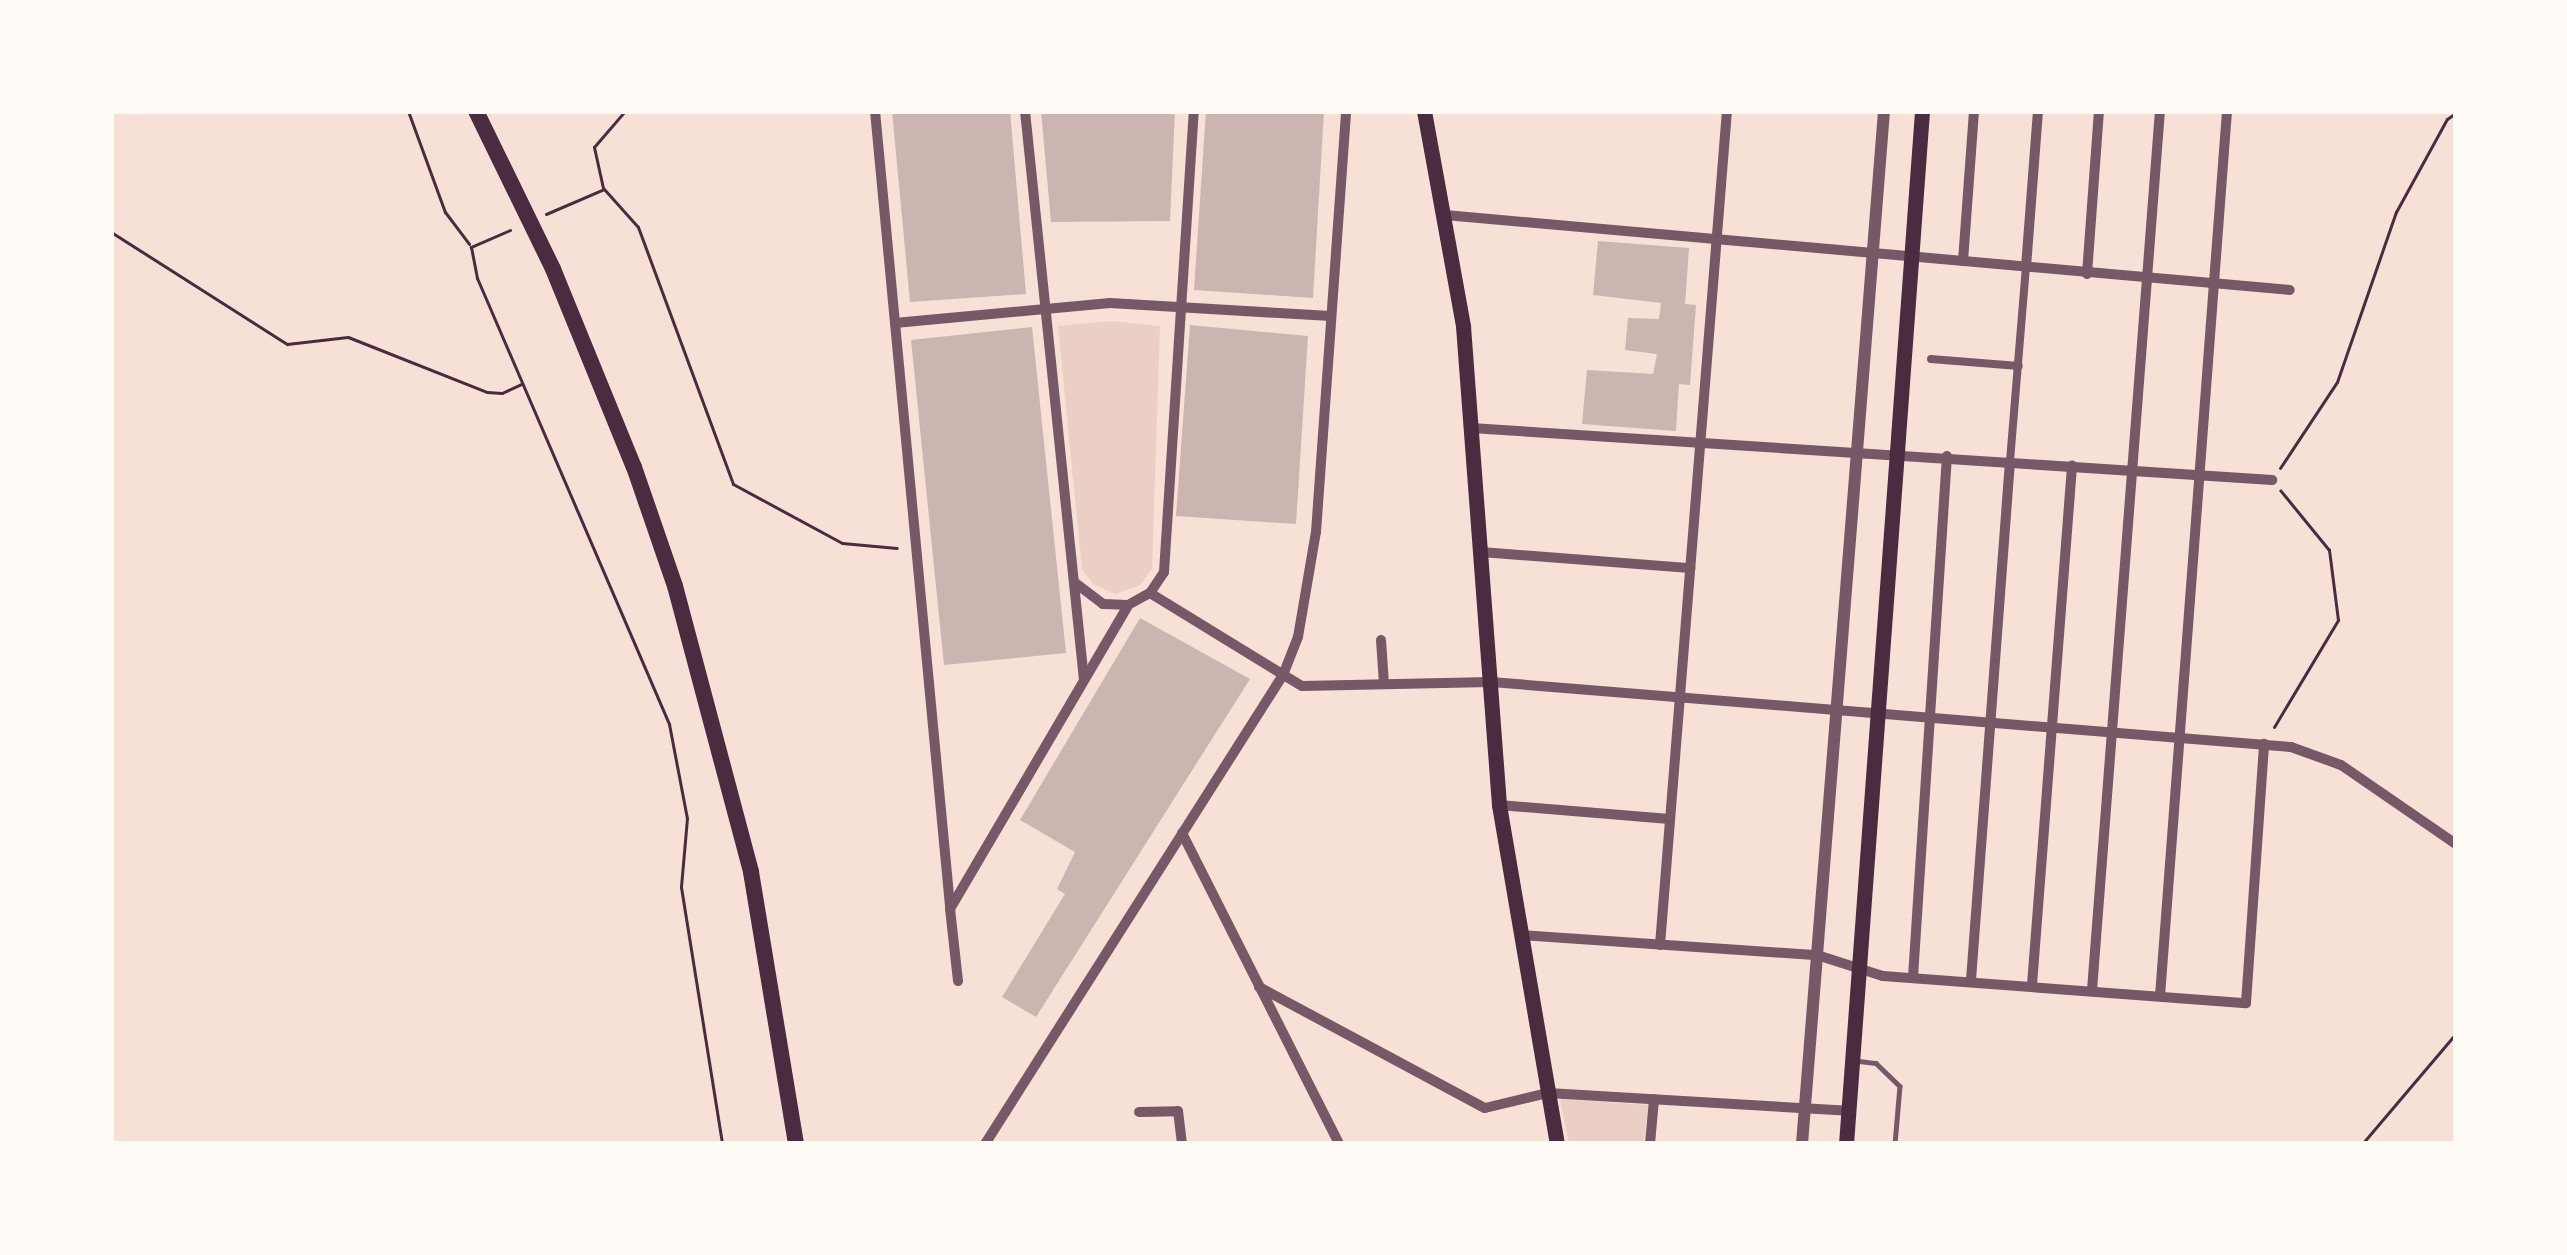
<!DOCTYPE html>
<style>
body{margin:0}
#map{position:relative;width:2567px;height:1255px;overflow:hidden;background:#f7e1d7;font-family:"Space Grotesk",sans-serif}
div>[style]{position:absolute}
.green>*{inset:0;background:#ebcfc5}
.building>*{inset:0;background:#ccb4b1}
.path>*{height:3px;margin:-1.5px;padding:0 1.5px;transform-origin:1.5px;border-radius:1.5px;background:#4a2c40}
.service>*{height:4.5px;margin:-2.25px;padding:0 2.25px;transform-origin:2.25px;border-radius:2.25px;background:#755966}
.pedestrian>*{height:8px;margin:-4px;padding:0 4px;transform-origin:4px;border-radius:4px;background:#755966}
.minor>*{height:10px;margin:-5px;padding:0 5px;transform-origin:5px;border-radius:5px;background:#755966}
.tertiary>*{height:12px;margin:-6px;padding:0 6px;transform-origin:6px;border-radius:6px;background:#755966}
.secondary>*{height:15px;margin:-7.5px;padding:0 7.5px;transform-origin:7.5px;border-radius:7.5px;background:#4a2c40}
.trunk>*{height:16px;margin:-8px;padding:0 8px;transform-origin:8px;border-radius:8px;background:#4a2c40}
span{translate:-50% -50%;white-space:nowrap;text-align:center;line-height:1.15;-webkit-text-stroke:12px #fffaf5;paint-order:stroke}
.frame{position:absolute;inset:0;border:114px solid #fffaf5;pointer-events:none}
</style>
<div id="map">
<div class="green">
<i style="clip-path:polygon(1112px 321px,1160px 326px,1152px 569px,1140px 585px,1115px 594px,1093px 584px,1082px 569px,1058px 326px)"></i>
<i style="clip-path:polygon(1560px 1099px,1648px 1105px,1644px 1144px,1569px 1144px)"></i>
</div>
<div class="building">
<i style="clip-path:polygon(892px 111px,1010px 111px,1026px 294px,910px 302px)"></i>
<i style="clip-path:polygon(1041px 111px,1175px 111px,1170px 221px,1051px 222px)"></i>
<i style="clip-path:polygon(1206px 111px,1324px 111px,1313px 298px,1194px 290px)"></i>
<i style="clip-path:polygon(1598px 241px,1689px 248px,1685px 304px,1696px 305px,1690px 385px,1679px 384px,1676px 431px,1582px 424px,1587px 370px,1653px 374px,1657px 354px,1625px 350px,1628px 318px,1659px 319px,1661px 303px,1593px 295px)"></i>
<i style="clip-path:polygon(1190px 325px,1308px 336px,1296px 524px,1176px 516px)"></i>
<i style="clip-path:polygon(1032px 327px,1066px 653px,944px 665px,911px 340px)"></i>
<i style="clip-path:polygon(1140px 618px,1250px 679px,1036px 1017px,1002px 997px,1065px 894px,1057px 889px,1075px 852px,1020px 820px)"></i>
</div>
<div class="path">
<i style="left:408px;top:111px;width:108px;rotate:69.9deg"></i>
<i style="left:445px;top:212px;width:40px;rotate:53deg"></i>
<i style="left:603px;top:188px;width:42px;rotate:-102.4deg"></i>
<i style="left:594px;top:147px;width:48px;rotate:-49.3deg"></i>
<i style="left:546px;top:214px;width:63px;rotate:-23.3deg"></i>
<i style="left:604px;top:189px;width:51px;rotate:48.2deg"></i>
<i style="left:638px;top:227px;width:274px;rotate:69.7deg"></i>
<i style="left:733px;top:484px;width:124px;rotate:28.4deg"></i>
<i style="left:842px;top:543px;width:55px;rotate:5.2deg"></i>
<i style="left:510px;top:230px;width:43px;rotate:156.4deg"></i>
<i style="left:471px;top:247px;width:32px;rotate:79deg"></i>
<i style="left:477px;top:278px;width:486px;rotate:66.7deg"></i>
<i style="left:669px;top:724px;width:96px;rotate:79.2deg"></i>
<i style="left:687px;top:818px;width:69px;rotate:95deg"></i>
<i style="left:681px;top:887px;width:260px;rotate:80.9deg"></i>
<i style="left:111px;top:232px;width:209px;rotate:32.5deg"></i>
<i style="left:287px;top:344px;width:61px;rotate:-6.5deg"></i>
<i style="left:348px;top:337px;width:149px;rotate:21.6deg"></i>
<i style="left:487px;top:392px;width:15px;rotate:4deg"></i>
<i style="left:502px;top:393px;width:21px;rotate:-25deg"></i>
<i style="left:2280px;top:468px;width:103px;rotate:-56.5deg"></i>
<i style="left:2337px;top:382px;width:180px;rotate:-70.9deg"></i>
<i style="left:2396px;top:212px;width:106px;rotate:-61.3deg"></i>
<i style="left:2447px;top:119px;width:11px;rotate:-34deg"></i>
<i style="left:2274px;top:727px;width:125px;rotate:-59.1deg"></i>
<i style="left:2338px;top:620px;width:71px;rotate:-97.3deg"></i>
<i style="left:2329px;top:550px;width:77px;rotate:-129.2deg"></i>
<i style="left:2362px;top:1144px;width:145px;rotate:-49.7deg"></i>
</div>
<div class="service">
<i style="left:1859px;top:1061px;width:17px;rotate:7deg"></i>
<i style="left:1876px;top:1063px;width:33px;rotate:44deg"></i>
<i style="left:1900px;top:1086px;width:58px;rotate:94.9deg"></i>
</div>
<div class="pedestrian">
<i style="left:1931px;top:359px;width:88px;rotate:4.5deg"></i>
<i style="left:2010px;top:461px;width:195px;rotate:-85.3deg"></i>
</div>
<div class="minor">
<i style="left:875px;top:111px;width:799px;rotate:84.61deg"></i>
<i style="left:1025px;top:111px;width:572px;rotate:84.08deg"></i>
<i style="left:1445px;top:215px;width:848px;rotate:5.07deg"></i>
<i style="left:1963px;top:261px;width:150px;rotate:-85.8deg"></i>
<i style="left:2026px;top:267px;width:156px;rotate:-85.6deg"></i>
<i style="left:2087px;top:274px;width:163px;rotate:-85.8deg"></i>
<i style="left:895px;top:323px;width:216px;rotate:-5.3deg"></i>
<i style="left:1110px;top:303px;width:221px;rotate:3.4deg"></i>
<i style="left:1471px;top:428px;width:803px;rotate:3.71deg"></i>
<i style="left:1481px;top:552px;width:210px;rotate:4.4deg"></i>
<i style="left:1074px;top:582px;width:36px;rotate:37deg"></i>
<i style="left:1103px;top:604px;width:25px;rotate:2deg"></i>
<i style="left:1150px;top:593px;width:178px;rotate:31.5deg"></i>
<i style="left:1302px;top:686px;width:189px;rotate:-1.2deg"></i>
<i style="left:1491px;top:682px;width:803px;rotate:4.65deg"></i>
<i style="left:2291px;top:747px;width:53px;rotate:19.8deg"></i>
<i style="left:2341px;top:765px;width:140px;rotate:34.5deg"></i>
<i style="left:1381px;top:640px;width:44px;rotate:86.1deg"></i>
<i style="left:1499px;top:805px;width:171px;rotate:4.7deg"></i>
<i style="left:1182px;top:833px;width:348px;rotate:63.2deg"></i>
<i style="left:1521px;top:935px;width:297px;rotate:3.9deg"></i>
<i style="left:1817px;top:955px;width:69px;rotate:17.7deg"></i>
<i style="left:1883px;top:976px;width:364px;rotate:4.3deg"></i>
<i style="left:2246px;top:1003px;width:260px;rotate:-86deg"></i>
<i style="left:1660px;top:945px;width:837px;rotate:-85.41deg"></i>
<i style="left:1913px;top:977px;width:522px;rotate:-86.27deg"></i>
<i style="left:1971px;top:980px;width:520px;rotate:-85.7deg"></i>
<i style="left:958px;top:981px;width:72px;rotate:-96.3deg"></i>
<i style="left:950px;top:909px;width:352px;rotate:-59.6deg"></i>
<i style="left:1128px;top:605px;width:25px;rotate:-29deg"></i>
<i style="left:1150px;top:593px;width:25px;rotate:-56deg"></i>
<i style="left:1164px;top:572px;width:462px;rotate:-86.3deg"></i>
<i style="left:2032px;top:985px;width:521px;rotate:-85.59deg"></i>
<i style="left:1259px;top:987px;width:256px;rotate:28.2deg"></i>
<i style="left:1485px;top:1108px;width:65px;rotate:-13.4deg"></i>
<i style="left:1548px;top:1093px;width:301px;rotate:3.4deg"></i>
<i style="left:2092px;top:990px;width:882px;rotate:-85.58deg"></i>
<i style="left:2160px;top:996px;width:888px;rotate:-85.67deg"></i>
<i style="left:1139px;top:1112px;width:39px;rotate:-1deg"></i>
<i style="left:1178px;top:1111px;width:33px;rotate:83deg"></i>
<i style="left:985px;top:1144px;width:556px;rotate:-57.57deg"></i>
<i style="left:1283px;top:675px;width:41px;rotate:-68.5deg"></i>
<i style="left:1298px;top:637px;width:107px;rotate:-80.3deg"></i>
<i style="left:1316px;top:532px;width:422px;rotate:-85.9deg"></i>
<i style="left:1650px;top:1144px;width:45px;rotate:-84.9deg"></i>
</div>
<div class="tertiary">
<i style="left:1802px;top:1144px;width:1036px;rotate:-85.46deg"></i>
</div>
<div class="secondary">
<i style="left:1424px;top:111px;width:219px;rotate:79.7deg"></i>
<i style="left:1463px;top:326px;width:480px;rotate:85.7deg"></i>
<i style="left:1499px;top:805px;width:344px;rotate:80.3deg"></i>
<i style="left:1846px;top:1144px;width:1036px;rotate:-85.79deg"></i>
</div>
<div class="trunk">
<i style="left:476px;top:111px;width:176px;rotate:64deg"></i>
<i style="left:553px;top:269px;width:214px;rotate:67.8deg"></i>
<i style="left:634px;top:467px;width:126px;rotate:71deg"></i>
<i style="left:675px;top:586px;width:296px;rotate:75.1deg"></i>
<i style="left:751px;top:872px;width:276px;rotate:80.6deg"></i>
</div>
<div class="frame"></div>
</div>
